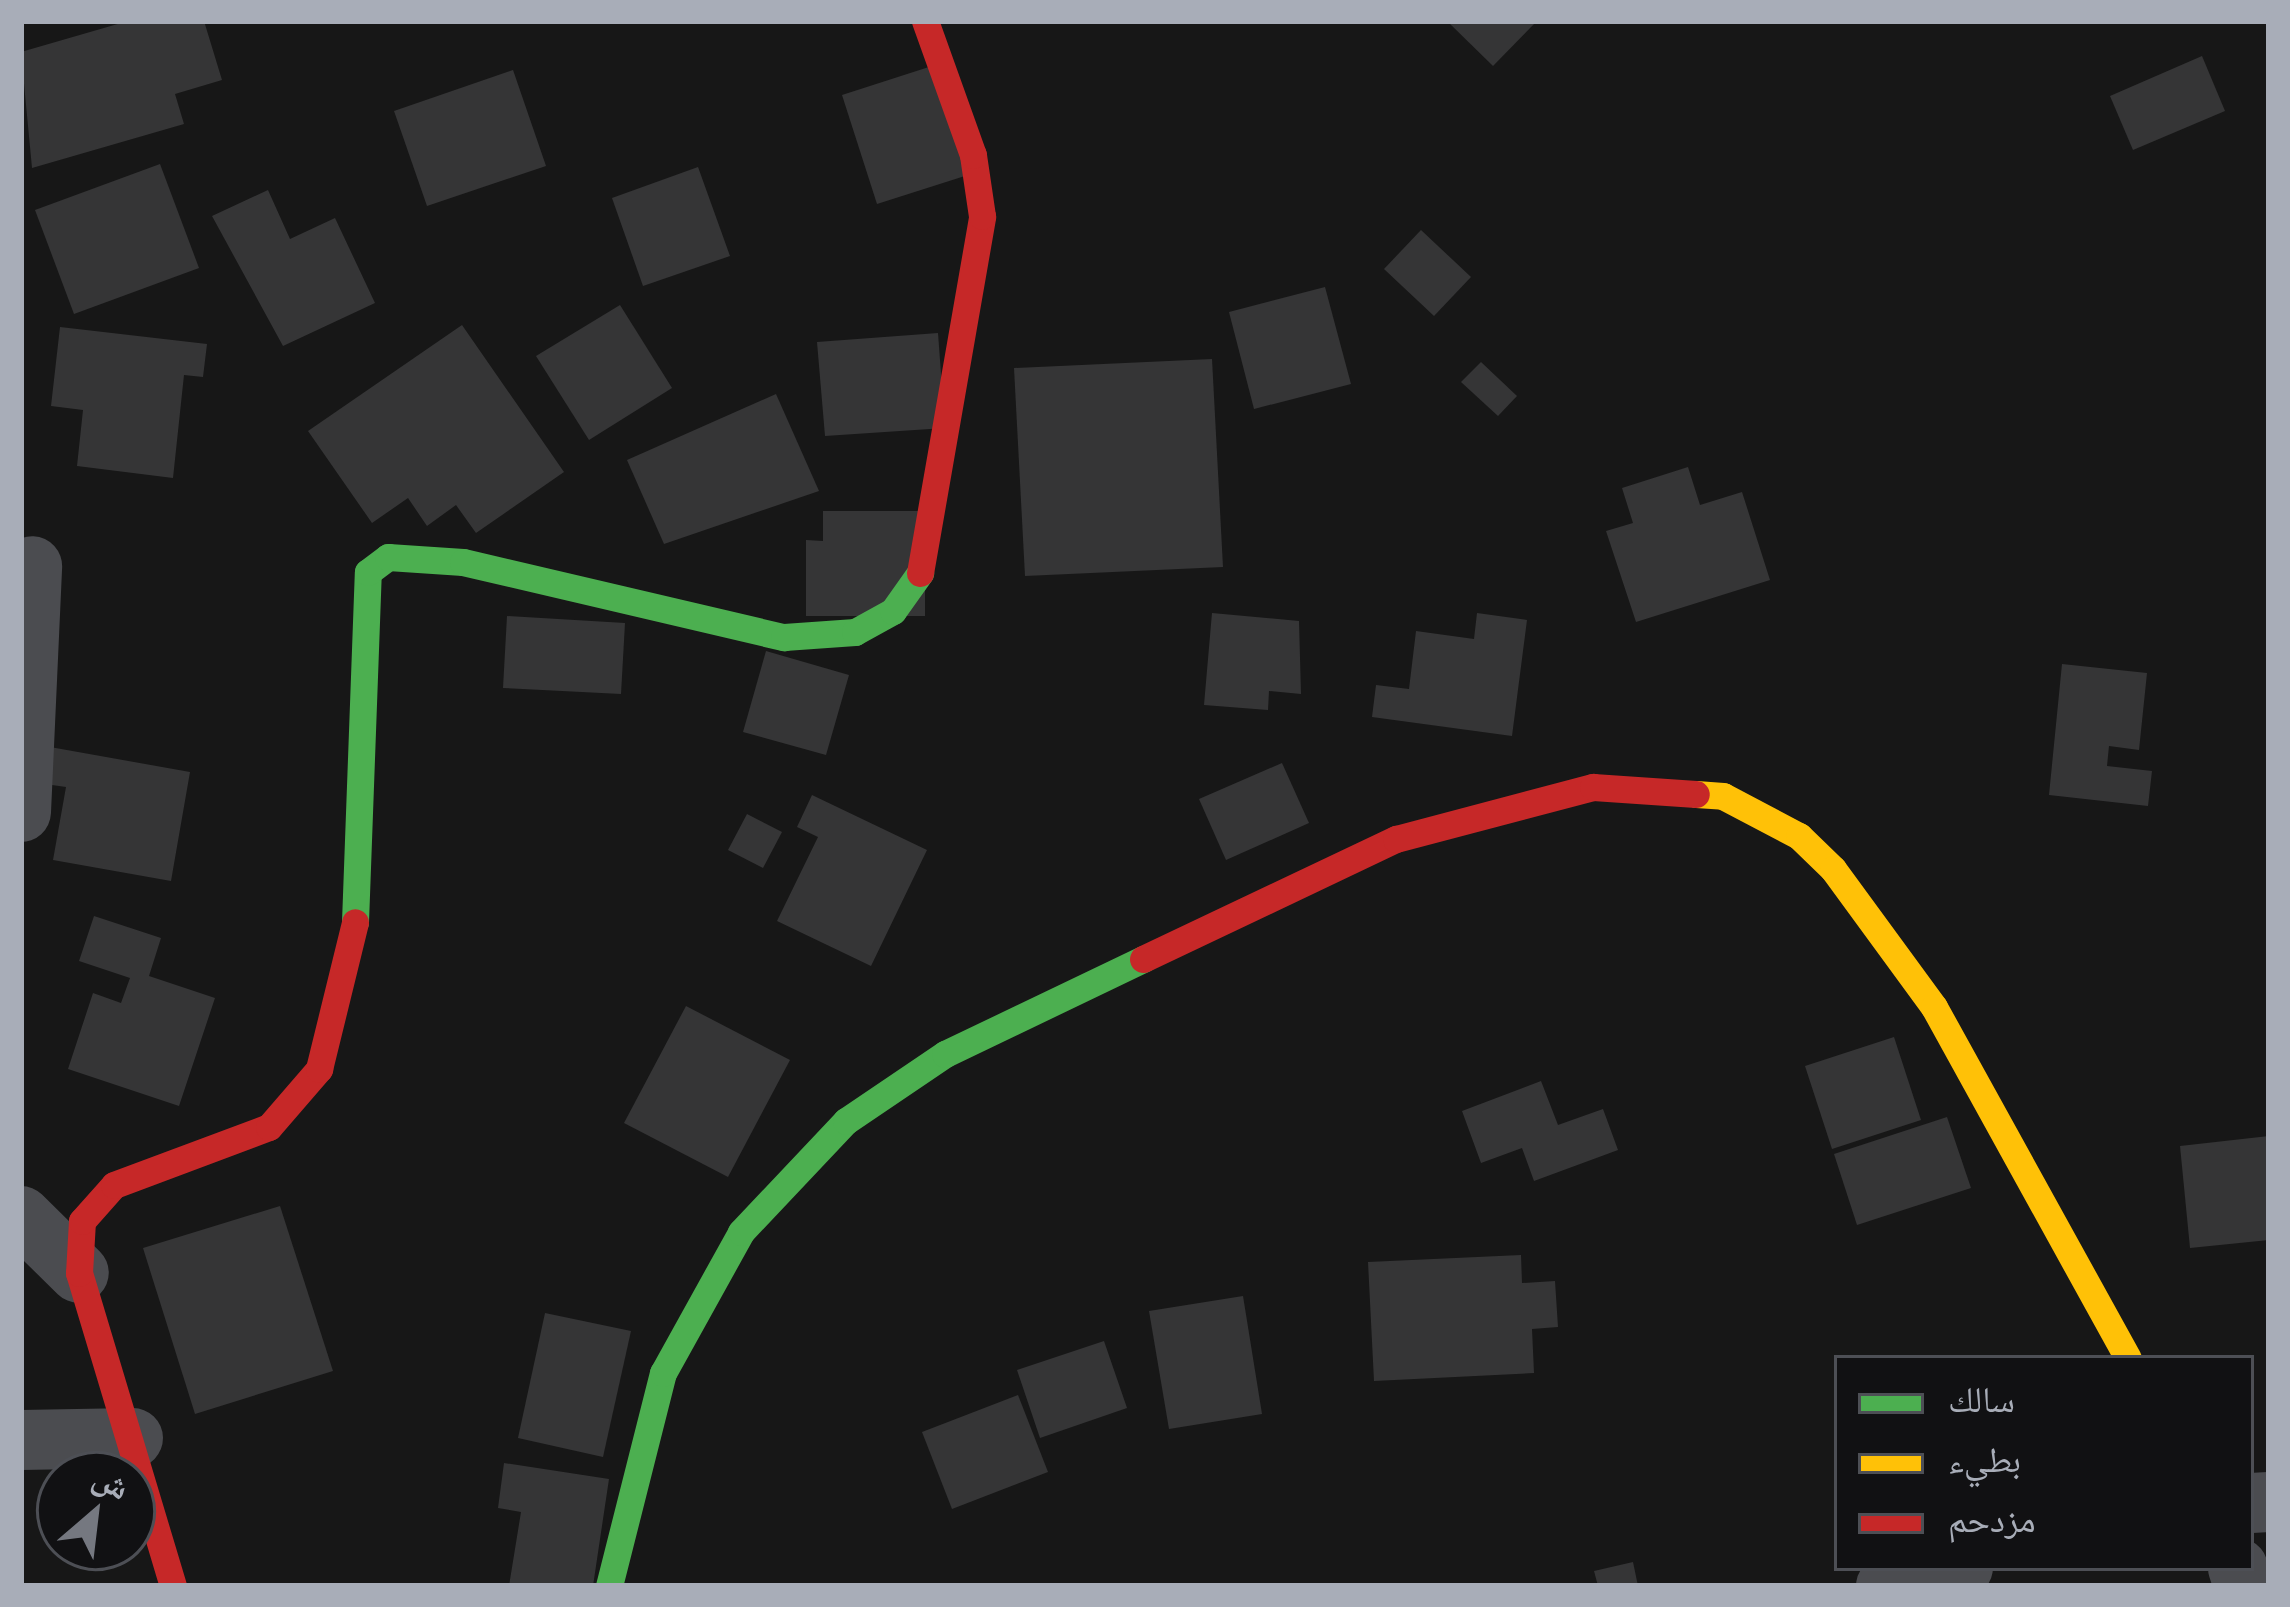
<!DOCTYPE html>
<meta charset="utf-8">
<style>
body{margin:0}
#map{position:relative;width:2290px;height:1607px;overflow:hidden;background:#171717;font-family:"Titillium Web","Noto Naskh Arabic",sans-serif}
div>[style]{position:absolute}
.building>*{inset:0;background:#353536}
.street>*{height:60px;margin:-30px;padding:0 30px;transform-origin:30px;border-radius:30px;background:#4b4c50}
.fast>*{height:27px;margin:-13.5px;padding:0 13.5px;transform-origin:13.5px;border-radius:13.5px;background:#4caf50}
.slow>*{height:27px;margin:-13.5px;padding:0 13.5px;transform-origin:13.5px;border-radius:13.5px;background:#ffc107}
.jam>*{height:27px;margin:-13.5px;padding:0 13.5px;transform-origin:13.5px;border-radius:13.5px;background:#c62828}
span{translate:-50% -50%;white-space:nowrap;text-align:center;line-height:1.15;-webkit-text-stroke:10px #111113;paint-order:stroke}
.frame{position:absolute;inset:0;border:24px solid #a8adb8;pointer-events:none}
.legend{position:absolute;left:1834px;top:1355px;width:420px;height:216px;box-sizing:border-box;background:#111113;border:3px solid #4d4f55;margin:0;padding:15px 21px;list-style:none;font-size:36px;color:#a8adb8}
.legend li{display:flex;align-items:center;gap:24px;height:60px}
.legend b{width:60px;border:3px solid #4d4f55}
.north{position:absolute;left:36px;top:1451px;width:120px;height:120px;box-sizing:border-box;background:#111113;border:3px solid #4d4f55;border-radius:50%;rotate:28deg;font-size:33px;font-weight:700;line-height:48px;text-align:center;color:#a8adb8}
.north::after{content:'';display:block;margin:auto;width:42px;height:54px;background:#757880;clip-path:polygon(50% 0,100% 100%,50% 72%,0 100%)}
</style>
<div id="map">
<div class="building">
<i style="clip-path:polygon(128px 21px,204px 21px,222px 80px,175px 94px,184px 124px,32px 168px,21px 52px)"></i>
<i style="clip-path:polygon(1447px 21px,1537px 21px,1493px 66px)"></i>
<i style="clip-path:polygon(2202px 56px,2225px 111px,2133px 150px,2110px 96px)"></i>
<i style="clip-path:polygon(932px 66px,968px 175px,877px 204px,842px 95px)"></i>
<i style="clip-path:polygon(513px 70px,546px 166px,427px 206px,394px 111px)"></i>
<i style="clip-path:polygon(160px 164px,199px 268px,74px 314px,35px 210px)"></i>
<i style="clip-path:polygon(698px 167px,730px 256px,643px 286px,612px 198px)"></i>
<i style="clip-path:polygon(268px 190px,290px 239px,335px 218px,375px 303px,283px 346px,212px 216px)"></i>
<i style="clip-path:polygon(1421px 230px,1471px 277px,1434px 316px,1384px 269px)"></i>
<i style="clip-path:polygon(1325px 287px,1351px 384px,1254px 409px,1229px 312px)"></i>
<i style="clip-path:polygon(620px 305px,672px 388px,589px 440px,536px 356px)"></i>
<i style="clip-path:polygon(462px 325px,564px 472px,476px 533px,456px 505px,427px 526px,408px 498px,372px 523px,308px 431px)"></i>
<i style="clip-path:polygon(60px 327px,207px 344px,203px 377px,184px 375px,173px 478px,77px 466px,83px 410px,51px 406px)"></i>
<i style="clip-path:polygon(938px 333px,945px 428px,825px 436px,817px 342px)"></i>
<i style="clip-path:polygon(1212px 359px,1223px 567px,1025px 576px,1014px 368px)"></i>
<i style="clip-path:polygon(1481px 362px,1517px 396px,1498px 416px,1461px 382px)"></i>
<i style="clip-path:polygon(776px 394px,819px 491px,664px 544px,627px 460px)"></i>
<i style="clip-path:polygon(1688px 467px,1700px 505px,1742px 492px,1770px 580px,1636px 622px,1606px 531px,1633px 523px,1622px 488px)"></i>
<i style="clip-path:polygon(823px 511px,925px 511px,925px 616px,806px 616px,806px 540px,823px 541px)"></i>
<i style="clip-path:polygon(1212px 613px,1299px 621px,1301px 694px,1269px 691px,1268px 710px,1204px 705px)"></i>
<i style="clip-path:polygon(1477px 613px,1527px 620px,1512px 736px,1372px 717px,1376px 685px,1409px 689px,1416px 631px,1474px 639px)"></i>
<i style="clip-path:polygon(507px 616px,625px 623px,621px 694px,503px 688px)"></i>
<i style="clip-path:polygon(766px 651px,849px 675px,826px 755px,743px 732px)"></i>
<i style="clip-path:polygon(2062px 664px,2147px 673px,2139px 750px,2109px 746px,2107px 766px,2152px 771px,2148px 806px,2049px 795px)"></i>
<i style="clip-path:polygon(50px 747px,190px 772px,171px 881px,53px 860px,66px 787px,45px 784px)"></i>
<i style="clip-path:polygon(1282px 763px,1309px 823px,1226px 860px,1199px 799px)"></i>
<i style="clip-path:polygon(812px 795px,927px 850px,871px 966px,777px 921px,818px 837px,797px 827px)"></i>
<i style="clip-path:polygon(747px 814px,782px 832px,763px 868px,728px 850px)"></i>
<i style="clip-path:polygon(94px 916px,161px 938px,149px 976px,215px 998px,179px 1106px,68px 1069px,93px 993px,121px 1003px,130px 978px,79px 961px)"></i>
<i style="clip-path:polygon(686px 1006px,790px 1060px,728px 1177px,624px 1123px)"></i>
<i style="clip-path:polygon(1894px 1037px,1921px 1120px,1832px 1149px,1805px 1066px)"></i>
<i style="clip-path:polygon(1541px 1081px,1558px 1125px,1603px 1109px,1618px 1150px,1534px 1181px,1522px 1148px,1481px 1163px,1462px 1111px)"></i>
<i style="clip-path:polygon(1947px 1117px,1971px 1188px,1857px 1225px,1834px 1154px)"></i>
<i style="clip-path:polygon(2269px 1136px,2269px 1240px,2190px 1248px,2180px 1146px)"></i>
<i style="clip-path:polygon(280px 1206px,333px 1371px,195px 1414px,143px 1248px)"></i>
<i style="clip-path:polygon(1521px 1255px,1522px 1283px,1555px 1281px,1558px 1327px,1532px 1329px,1534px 1373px,1374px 1381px,1368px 1262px)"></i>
<i style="clip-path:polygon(1243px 1296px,1262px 1414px,1169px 1429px,1149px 1311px)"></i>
<i style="clip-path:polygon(545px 1313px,631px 1331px,603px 1457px,518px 1438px)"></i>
<i style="clip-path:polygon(1104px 1341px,1127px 1408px,1040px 1438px,1017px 1370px)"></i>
<i style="clip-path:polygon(1018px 1395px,1048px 1472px,952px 1509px,922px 1432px)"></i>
<i style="clip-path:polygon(504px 1463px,609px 1479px,593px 1586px,509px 1586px,521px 1512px,498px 1508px)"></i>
<i style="clip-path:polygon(1633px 1562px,1638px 1586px,1598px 1586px,1594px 1571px)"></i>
</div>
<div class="street">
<i style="left:21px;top:812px;width:246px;rotate:-87.4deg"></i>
<i style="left:21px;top:1216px;width:81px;rotate:44.5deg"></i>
<i style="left:21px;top:1440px;width:112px;rotate:-1deg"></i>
<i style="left:2251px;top:1503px;width:18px;rotate:-3deg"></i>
<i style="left:2238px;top:1568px;width:19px;rotate:72deg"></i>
<i style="left:1886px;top:1586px;width:79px;rotate:-13.2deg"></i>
</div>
<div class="fast">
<i style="left:355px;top:922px;width:350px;rotate:-87.9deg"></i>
<i style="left:368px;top:572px;width:25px;rotate:-37deg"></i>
<i style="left:388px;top:557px;width:75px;rotate:3.8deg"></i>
<i style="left:463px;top:562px;width:330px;rotate:13.2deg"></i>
<i style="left:784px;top:637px;width:71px;rotate:-4deg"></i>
<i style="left:855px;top:632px;width:43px;rotate:-28.9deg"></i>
<i style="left:893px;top:611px;width:47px;rotate:-54.6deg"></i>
<i style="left:609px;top:1586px;width:220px;rotate:-75.8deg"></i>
<i style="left:663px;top:1373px;width:161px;rotate:-61deg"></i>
<i style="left:741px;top:1232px;width:153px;rotate:-46.6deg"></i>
<i style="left:846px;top:1121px;width:120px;rotate:-34.1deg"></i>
<i style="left:945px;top:1054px;width:220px;rotate:-25.6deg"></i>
</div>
<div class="slow">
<i style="left:1696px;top:794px;width:27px;rotate:4deg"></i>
<i style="left:1723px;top:796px;width:86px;rotate:27.8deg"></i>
<i style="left:1799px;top:836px;width:47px;rotate:44.1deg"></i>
<i style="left:1833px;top:869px;width:171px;rotate:53.8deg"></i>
<i style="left:1934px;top:1007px;width:401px;rotate:61.1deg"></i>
</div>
<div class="jam">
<i style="left:920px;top:573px;width:362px;rotate:-80.1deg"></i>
<i style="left:982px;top:216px;width:62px;rotate:-98.4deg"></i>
<i style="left:973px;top:155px;width:142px;rotate:-109.7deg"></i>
<i style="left:1143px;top:959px;width:280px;rotate:-25.4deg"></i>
<i style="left:1396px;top:839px;width:204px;rotate:-14.8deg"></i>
<i style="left:1593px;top:787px;width:103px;rotate:3.9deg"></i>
<i style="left:173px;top:1586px;width:327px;rotate:-106.7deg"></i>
<i style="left:79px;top:1273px;width:52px;rotate:-86.7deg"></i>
<i style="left:82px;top:1221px;width:48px;rotate:-48.4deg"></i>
<i style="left:114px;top:1185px;width:165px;rotate:-20.5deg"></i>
<i style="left:269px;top:1127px;width:77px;rotate:-49.2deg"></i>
<i style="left:319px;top:1069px;width:151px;rotate:-76.2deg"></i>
</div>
<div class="frame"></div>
<ul class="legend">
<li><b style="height:15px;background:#4caf50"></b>سالك</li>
<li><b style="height:15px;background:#ffc107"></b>بطيء</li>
<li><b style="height:15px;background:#c62828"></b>مزدحم</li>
</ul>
<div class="north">ش</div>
</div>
